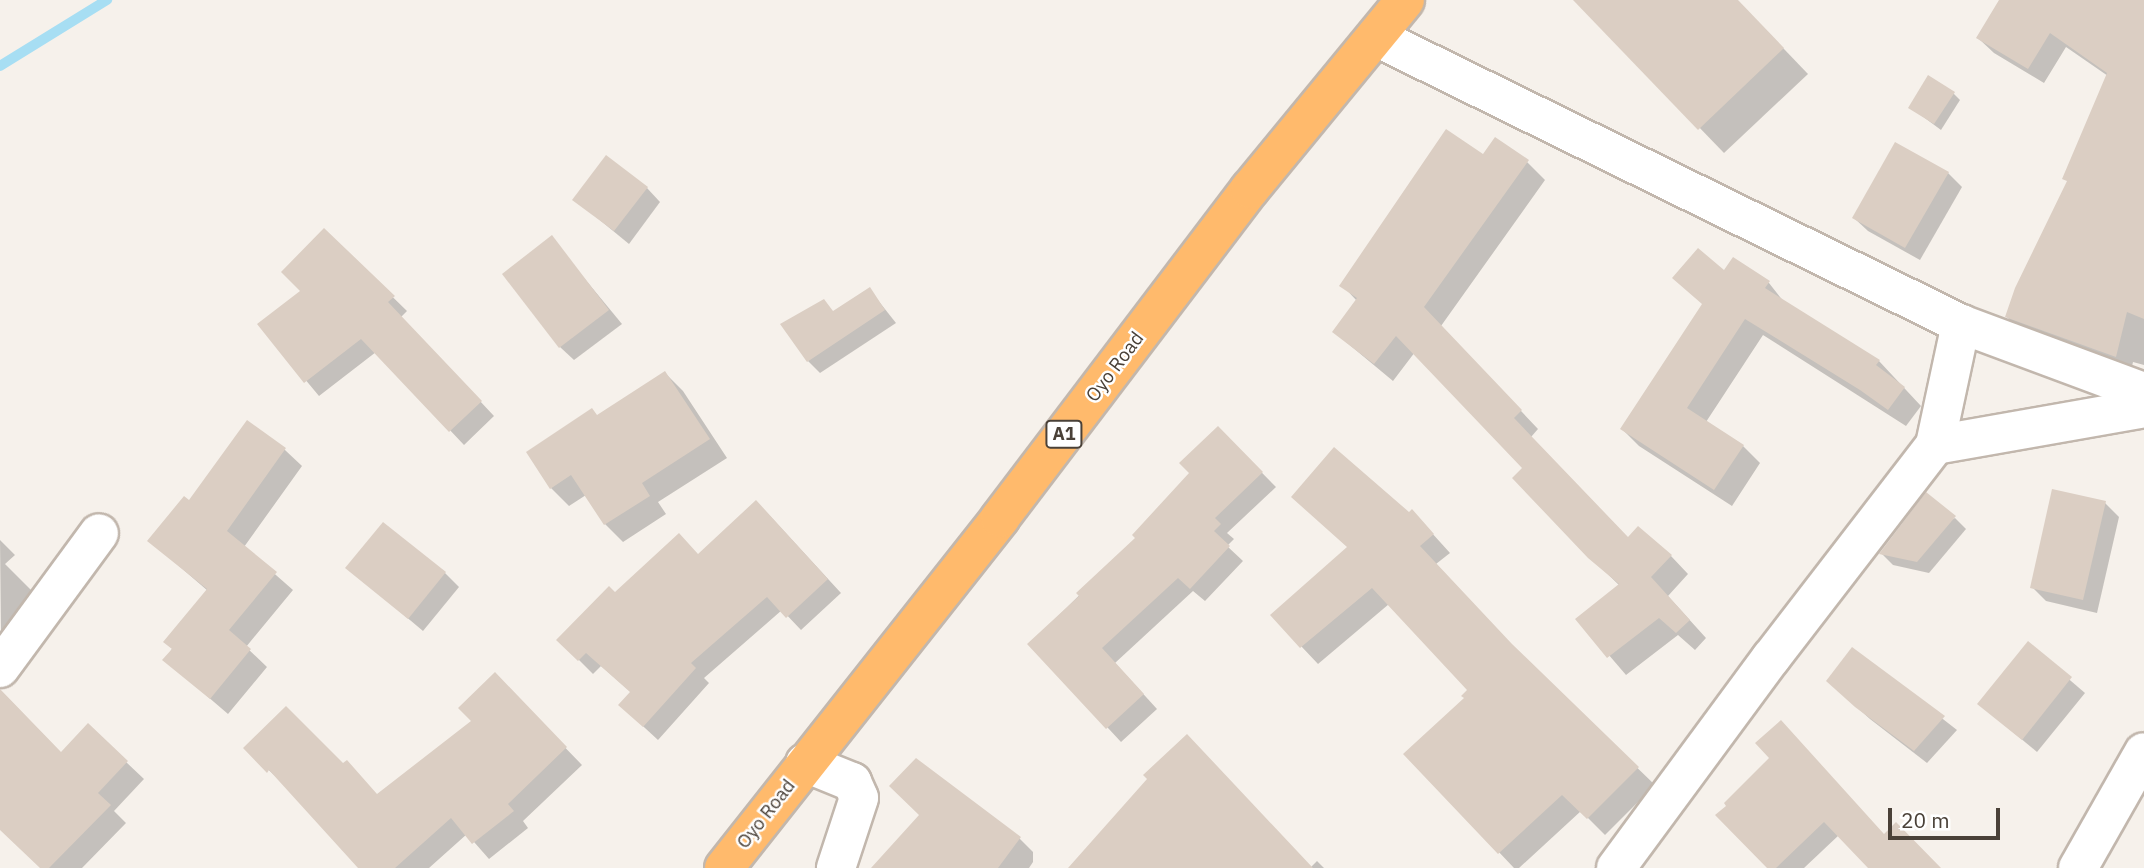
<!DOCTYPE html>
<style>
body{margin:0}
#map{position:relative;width:2144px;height:868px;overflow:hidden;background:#f6f1eb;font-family:"IBM Plex Sans",sans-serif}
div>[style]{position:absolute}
.shadow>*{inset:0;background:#0003}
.stream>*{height:10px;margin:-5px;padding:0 5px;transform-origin:5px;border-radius:5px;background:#a7def3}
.building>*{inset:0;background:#dbcec3}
.roads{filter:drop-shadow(2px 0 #c2b7ad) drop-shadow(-2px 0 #c2b7ad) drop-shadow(0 2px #c2b7ad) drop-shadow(0 -2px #c2b7ad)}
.minor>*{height:38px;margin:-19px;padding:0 19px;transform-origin:19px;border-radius:19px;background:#fff}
.highway>*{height:38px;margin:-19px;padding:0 19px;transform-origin:19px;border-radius:19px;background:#ffba6c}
span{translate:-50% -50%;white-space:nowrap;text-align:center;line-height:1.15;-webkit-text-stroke:5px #fff;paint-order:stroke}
.shield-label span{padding:2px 5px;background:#fff;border:2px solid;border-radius:5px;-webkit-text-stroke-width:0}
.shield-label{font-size:18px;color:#4a4138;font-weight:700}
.street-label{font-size:19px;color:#4a4138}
.scale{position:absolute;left:1888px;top:808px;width:112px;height:32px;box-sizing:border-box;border:4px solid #4a4138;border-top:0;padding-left:9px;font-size:21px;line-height:24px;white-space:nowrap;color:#4a4138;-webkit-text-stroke:5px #fff;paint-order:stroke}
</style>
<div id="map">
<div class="shadow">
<i style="clip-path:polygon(1576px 0,1737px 0,1808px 74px,1724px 153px)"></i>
<i style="clip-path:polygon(2000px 0,2144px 0,2144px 365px,2133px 362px,2131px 371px,2022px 332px,2007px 317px,2068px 182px,2108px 76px,2066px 47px,2044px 83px,1994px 53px,1978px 38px)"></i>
<i style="clip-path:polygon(1953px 93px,1960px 100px,1941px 130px,1910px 107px)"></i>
<i style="clip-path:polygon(1483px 156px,1527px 162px,1545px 180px,1441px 326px,1538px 429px,1531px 437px,1629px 539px,1671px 556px,1688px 574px,1668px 596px,1706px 638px,1695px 650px,1678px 635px,1626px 675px,1578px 619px,1620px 586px,1590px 557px,1525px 468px,1415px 352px,1393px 381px,1334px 332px,1357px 301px,1342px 285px)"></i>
<i style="clip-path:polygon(1948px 173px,1962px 187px,1920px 260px,1868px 231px,1854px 218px)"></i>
<i style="clip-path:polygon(647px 188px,660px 202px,629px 244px,579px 203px)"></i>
<i style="clip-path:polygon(324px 230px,407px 311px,401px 317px,494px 416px,464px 445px,376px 352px,319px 396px,259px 324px,302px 291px)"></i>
<i style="clip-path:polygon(551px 238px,622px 324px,574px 360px,560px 347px)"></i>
<i style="clip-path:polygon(1725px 272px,1769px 283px,1784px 302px,1879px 361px,1921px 406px,1906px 426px,1763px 335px,1706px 422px,1743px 446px,1760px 463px,1732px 506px,1639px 446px,1622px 429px)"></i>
<i style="clip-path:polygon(869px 289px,896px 323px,820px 373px,808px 361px,834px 312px)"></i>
<i style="clip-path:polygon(665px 373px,683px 391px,727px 458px,658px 502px,666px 514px,623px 542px,605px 524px,586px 495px,569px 506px,551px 488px,598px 416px)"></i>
<i style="clip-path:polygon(247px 422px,285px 450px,302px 466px,244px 547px,293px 590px,246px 647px,267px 667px,228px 714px,165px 660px,208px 591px,150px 541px,189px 503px)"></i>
<i style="clip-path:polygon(1218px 428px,1276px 487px,1227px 533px,1234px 539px,1227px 546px,1243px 561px,1205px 601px,1193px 591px,1115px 663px,1157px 709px,1121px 742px,1030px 644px,1137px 538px,1191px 473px)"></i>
<i style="clip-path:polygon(1293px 497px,1409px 514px,1412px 511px,1450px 553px,1436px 564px,1524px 658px,1655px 785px,1605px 835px,1581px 811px,1519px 868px,1514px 868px,1406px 754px,1466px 698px,1470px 690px,1389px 604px,1318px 664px,1301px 646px,1349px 548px)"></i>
<i style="clip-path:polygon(2105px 503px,2119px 517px,2097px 613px,2046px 601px,2032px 587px)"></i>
<i style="clip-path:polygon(770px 516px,841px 593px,801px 630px,782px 610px,704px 678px,709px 683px,658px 740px,620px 705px,632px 693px,601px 666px,593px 674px,559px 640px,615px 595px,698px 556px)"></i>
<i style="clip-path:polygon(1955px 518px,1966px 529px,1929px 573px,1893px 565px,1881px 553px)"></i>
<i style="clip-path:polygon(0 540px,15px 555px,5px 564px,38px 597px,1px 634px)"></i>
<i style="clip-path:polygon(348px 568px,445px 573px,459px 587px,423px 631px)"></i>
<i style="clip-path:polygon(2028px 644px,2085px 693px,2037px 752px,1979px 704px)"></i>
<i style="clip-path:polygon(1853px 649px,1957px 730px,1927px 763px,1870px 719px,1841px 693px)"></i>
<i style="clip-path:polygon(495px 675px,582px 765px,523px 821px,528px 828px,489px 859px,467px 834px,429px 868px,360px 868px,286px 786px,245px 748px,343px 765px,378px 796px,473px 721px)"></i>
<i style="clip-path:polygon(7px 697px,62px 754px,88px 726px,144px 779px,114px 811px,126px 823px,82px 868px,42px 868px,0 825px,0 704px)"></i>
<i style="clip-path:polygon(1772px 758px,1884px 835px,1939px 868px,1870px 868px,1839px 835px,1804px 868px,1769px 868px)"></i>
<i style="clip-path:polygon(1015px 834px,1033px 852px,1033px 862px,1029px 868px,874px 868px)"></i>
<i style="clip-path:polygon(1317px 861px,1324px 868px,1086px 868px,1311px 867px)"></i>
</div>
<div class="stream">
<i style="left:0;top:66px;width:126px;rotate:-31.7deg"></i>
</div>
<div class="building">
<i style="clip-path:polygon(1573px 0,1738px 0,1784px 48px,1698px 130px)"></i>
<i style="clip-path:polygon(1999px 0,2144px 0,2144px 319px,2127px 312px,2116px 357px,2005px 317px,2015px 288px,2067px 181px,2062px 179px,2107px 73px,2050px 33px,2028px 69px,1976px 38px)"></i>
<i style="clip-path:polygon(1928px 75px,1955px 92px,1934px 124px,1908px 108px)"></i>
<i style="clip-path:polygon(1446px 129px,1483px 154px,1495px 137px,1529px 160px,1424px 307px,1522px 410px,1514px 418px,1628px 537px,1638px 526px,1672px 555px,1651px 577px,1690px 620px,1676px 633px,1659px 618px,1607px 658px,1575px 619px,1619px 584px,1588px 558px,1512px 478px,1522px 468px,1396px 336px,1374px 364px,1332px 332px,1357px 298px,1339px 286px)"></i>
<i style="clip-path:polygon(1895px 142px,1949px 172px,1905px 248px,1852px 218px)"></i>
<i style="clip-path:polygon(606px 155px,648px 187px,614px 231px,572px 200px)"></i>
<i style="clip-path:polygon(324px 228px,395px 296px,388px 302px,482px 401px,449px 432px,361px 339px,304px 383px,257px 324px,300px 291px,281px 272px)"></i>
<i style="clip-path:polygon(552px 235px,609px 310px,559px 348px,502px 274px)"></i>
<i style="clip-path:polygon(1698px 248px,1724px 270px,1733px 257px,1770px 281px,1765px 288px,1880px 360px,1876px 365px,1905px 387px,1888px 410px,1860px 390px,1745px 319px,1687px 408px,1744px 445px,1714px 490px,1620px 429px,1702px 304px,1672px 278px)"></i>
<i style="clip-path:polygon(870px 287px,885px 310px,807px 362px,780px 324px,824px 299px,833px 311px)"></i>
<i style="clip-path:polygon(665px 371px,710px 439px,642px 483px,650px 496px,604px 525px,571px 475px,550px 489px,526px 452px,592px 408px,597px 415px)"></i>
<i style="clip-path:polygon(247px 420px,286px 448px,227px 531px,277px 572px,229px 630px,251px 649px,210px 699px,162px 660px,172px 649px,163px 642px,207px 589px,147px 541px,184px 496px,189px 500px)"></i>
<i style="clip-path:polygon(1218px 426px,1263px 472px,1215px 518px,1221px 524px,1214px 531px,1230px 546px,1190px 589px,1178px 578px,1102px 648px,1144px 694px,1106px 729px,1027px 644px,1079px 596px,1076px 593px,1135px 538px,1132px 535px,1189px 473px,1179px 463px)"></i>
<i style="clip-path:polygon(1334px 447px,1409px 512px,1412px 509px,1434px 534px,1420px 546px,1512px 644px,1639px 767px,1587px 819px,1562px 795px,1498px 854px,1403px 754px,1464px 698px,1461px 696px,1467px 690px,1372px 588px,1300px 648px,1270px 615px,1347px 547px,1291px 497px)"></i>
<i style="clip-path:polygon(2052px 489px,2106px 501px,2083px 600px,2030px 588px)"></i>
<i style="clip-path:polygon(1926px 492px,1956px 516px,1917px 562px,1879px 554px)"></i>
<i style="clip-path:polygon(756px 500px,828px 579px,786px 618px,767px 597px,691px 663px,696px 668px,643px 727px,618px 705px,630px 692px,586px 653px,578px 661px,556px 640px,609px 586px,615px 592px,679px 533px,698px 554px)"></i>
<i style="clip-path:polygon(383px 522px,446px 572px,408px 619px,345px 568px)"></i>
<i style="clip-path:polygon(2028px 641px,2072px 677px,2022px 740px,1977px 704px)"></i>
<i style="clip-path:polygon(1852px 647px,1945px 716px,1914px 751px,1855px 707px,1826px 681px)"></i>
<i style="clip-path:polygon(495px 672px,567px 747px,508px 804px,514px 811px,472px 844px,451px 818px,395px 868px,358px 868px,269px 770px,267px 773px,243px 748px,286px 706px,343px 763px,347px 760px,377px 794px,471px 721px,458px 708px)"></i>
<i style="clip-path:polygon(0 689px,61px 752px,88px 723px,128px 761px,98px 793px,111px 805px,49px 868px,40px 868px,0 830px)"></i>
<i style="clip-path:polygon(1781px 720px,1884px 834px,1896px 822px,1941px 868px,1868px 868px,1824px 822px,1776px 868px,1767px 868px,1715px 815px,1726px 806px,1724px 803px,1769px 758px,1755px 743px)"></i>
<i style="clip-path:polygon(1187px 734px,1313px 868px,1068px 868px,1147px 779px,1143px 775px)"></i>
<i style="clip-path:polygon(916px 758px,1021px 837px,998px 868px,871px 868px,919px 815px,889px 786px)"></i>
</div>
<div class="roads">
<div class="minor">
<i style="left:1376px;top:37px;width:652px;rotate:26.13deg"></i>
<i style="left:1961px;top:324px;width:195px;rotate:20.4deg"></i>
<i style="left:1935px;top:445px;width:212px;rotate:-10deg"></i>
<i style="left:0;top:668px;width:167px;rotate:-53.7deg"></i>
<i style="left:805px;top:763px;width:51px;rotate:22deg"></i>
<i style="left:852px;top:782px;width:17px;rotate:66deg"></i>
<i style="left:859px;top:798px;width:74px;rotate:108.2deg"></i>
<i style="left:1616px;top:868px;width:261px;rotate:-53.6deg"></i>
<i style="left:1771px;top:658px;width:269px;rotate:-52.4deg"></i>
<i style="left:1935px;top:445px;width:124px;rotate:-77.9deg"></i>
<i style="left:2078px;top:868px;width:133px;rotate:-60.4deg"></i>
</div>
<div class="highway">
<i style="left:724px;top:868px;width:446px;rotate:-51.7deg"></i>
<i style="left:1000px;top:518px;width:413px;rotate:-52.8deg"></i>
<i style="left:1250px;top:189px;width:244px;rotate:-50.6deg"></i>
</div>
</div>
<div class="shield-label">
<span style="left:1064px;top:434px">A1</span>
</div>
<div class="street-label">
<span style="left:1115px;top:367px;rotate:-53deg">Oyo Road</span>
<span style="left:766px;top:814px;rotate:-52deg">Oyo Road</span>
</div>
<div class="scale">20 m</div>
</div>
